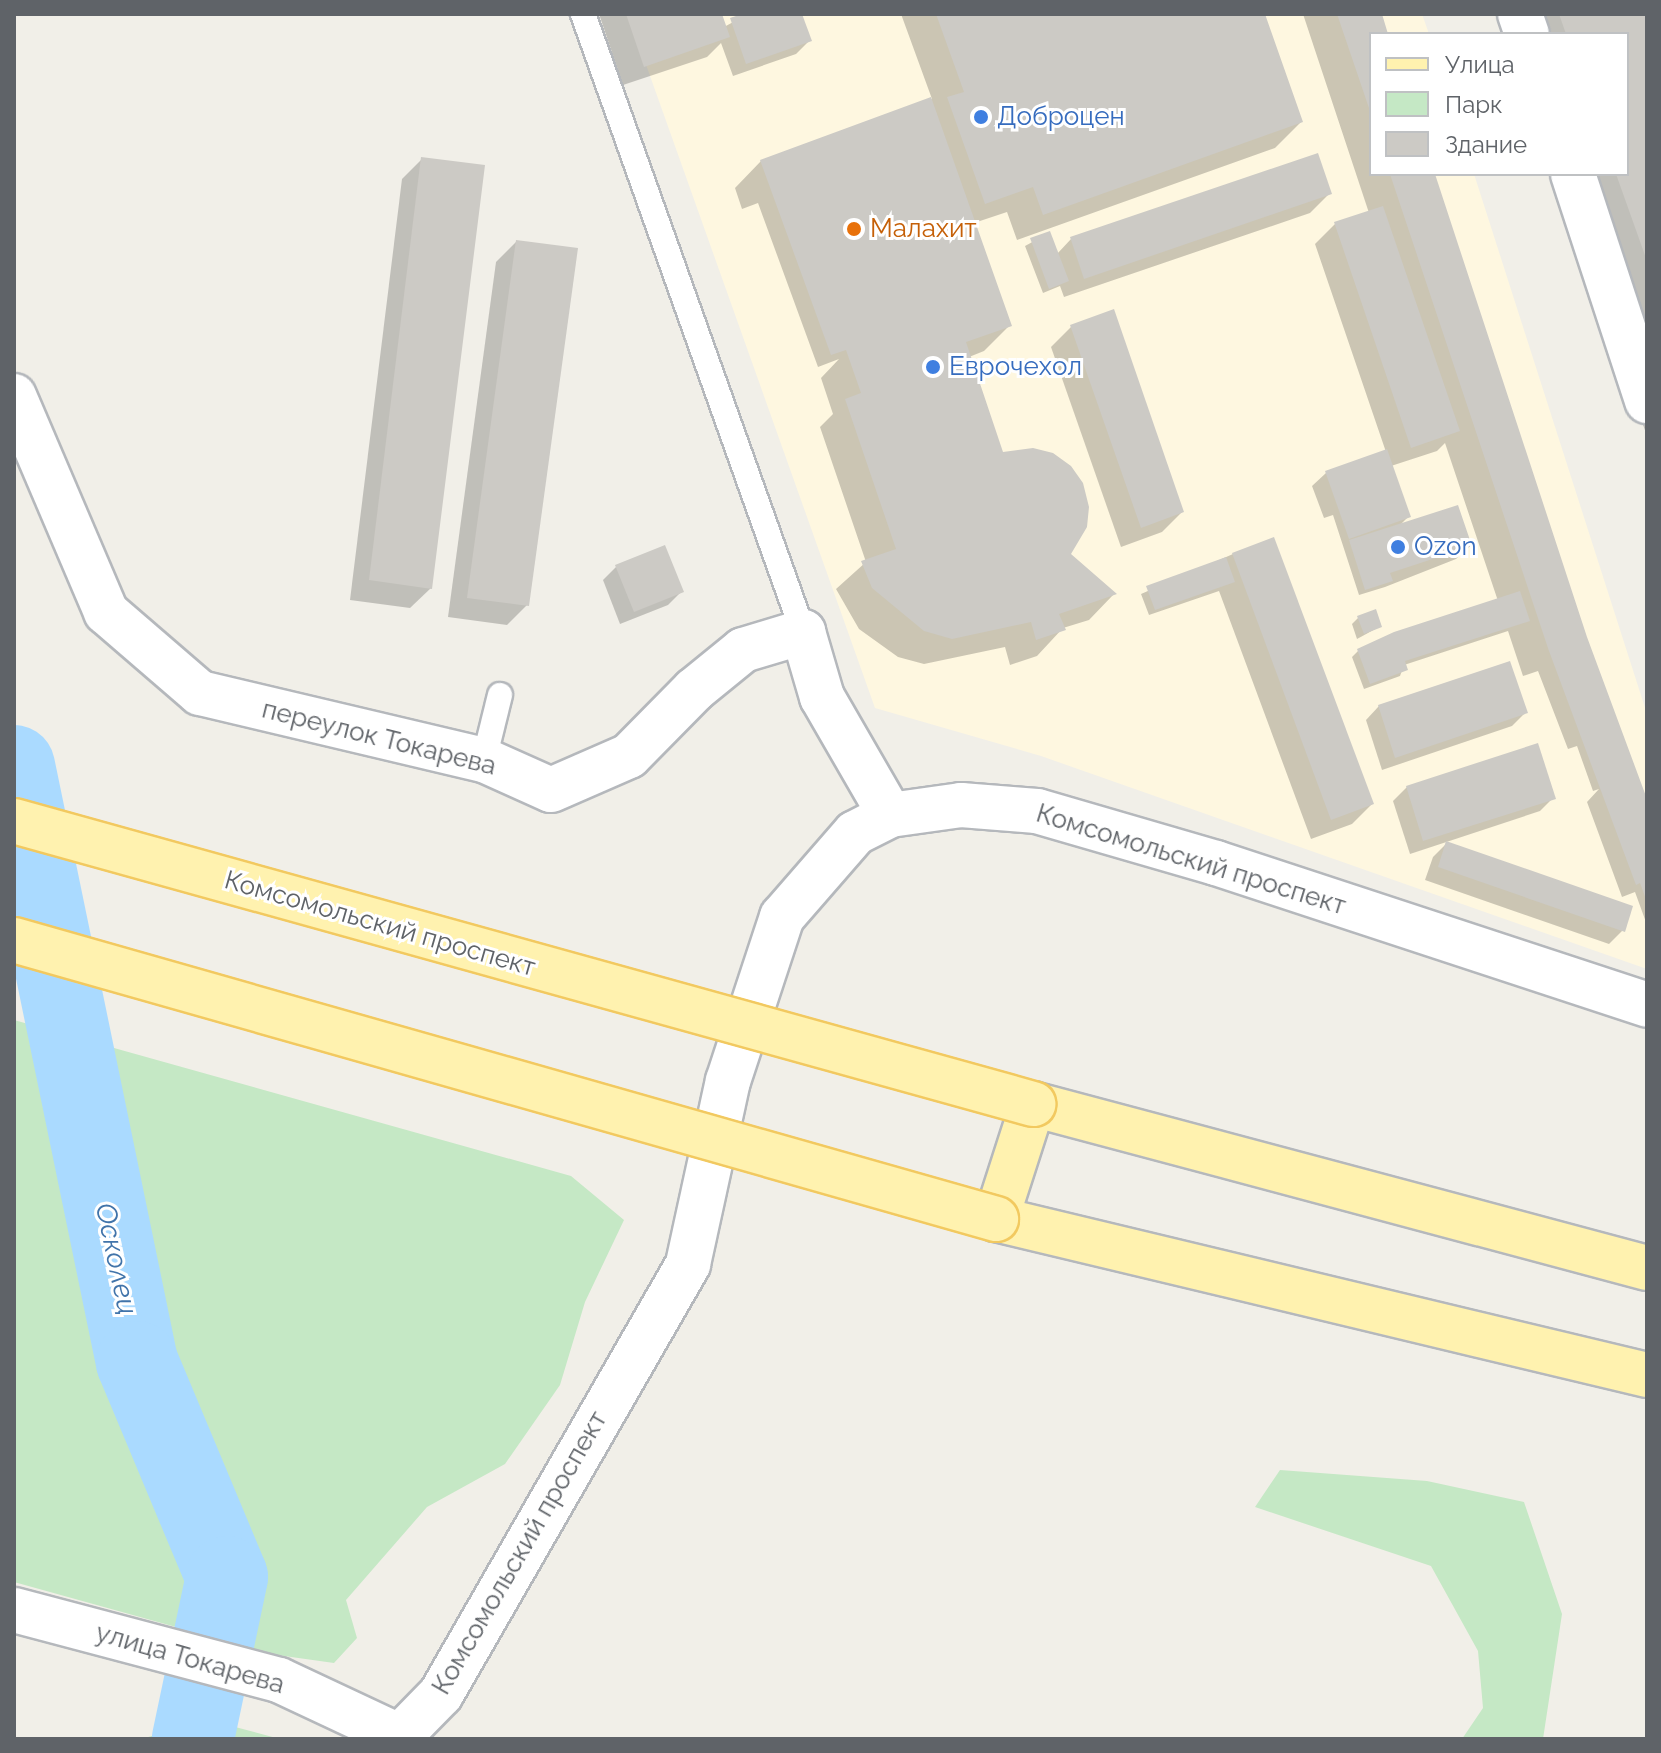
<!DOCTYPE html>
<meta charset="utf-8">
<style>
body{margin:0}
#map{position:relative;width:1661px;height:1753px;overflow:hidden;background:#f1efe8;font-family:Raleway,sans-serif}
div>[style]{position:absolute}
.commercial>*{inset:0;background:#fef7e0}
.green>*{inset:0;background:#c5e8c5}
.shadow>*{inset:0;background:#0003}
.river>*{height:82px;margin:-41px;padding:0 41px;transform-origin:41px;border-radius:41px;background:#aadaff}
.building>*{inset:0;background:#cccac5}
.roads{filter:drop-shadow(2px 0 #b5b8bc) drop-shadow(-2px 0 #b5b8bc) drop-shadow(0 2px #b5b8bc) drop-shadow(0 -2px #b5b8bc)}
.lane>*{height:24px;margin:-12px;padding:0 12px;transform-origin:12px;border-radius:12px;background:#fff}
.street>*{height:44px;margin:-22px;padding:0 22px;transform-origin:22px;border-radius:22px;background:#fff}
.primary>*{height:44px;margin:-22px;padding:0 22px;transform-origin:22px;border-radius:22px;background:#fff2af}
.bridges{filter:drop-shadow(2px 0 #f2c960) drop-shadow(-2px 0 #f2c960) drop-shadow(0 2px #f2c960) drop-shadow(0 -2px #f2c960)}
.primary-bridge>*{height:44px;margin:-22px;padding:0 22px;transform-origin:22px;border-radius:22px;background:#fff2af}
.dots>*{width:22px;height:22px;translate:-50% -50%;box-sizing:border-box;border:4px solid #fff;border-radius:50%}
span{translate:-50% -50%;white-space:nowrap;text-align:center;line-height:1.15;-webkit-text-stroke:6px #fff;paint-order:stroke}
.shop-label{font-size:26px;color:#366cbe}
.left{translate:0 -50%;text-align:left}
.food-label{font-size:26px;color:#c56008}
.street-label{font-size:26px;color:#5f6368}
.water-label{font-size:28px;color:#4174aa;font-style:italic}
.frame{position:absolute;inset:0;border:16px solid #5f6368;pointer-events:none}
.legend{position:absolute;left:1369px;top:32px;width:260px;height:144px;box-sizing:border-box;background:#fff;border:2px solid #bfc1c3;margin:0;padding:10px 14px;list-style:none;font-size:24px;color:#5f6368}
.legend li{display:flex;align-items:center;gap:16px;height:40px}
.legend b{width:40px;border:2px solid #bfc1c3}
</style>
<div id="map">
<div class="commercial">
<i style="clip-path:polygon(628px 14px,1422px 14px,1429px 34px,1371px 34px,1371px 174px,1474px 174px,1647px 714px,1647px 969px,1041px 756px,875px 708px)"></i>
</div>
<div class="green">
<i style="clip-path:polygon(14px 1020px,571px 1176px,624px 1220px,585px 1302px,560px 1385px,505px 1464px,427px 1507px,346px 1600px,357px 1638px,334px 1663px,277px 1655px,14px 1582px)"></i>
<i style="clip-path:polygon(1280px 1470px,1427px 1481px,1524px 1502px,1562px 1614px,1543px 1739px,1462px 1739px,1483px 1708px,1478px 1651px,1431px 1566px,1255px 1507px)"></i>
<i style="clip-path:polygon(209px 1720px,280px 1739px,141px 1739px)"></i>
</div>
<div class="shadow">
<i style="clip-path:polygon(599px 14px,720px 14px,724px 27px,748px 14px,800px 14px,809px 41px,796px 54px,733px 76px,721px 43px,707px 57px,623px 85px)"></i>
<i style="clip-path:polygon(901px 14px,1263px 14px,1301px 122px,1275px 148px,1017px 240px,1007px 212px,974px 223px,1010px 325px,984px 351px,969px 357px,1002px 454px,1068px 555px,1114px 594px,1089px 620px,1063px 628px,1037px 656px,1010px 665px,1005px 647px,924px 664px,898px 657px,859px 629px,836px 589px,866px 562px,820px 427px,833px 414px,821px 378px,839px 359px,818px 367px,758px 203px,742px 209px,735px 188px,761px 161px,932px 99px)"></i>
<i style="clip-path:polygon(1303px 14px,1380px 14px,1386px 34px,1371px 34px,1371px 174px,1433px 174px,1585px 638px,1647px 805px,1647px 925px,1635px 892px,1622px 897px,1587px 802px,1599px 789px,1593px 791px,1577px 746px,1568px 749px,1538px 671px,1523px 676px,1508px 631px,1404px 665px,1400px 676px,1364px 689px,1352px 657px,1358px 651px,1498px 601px,1445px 443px,1437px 451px,1391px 466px,1409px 516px,1399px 526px,1470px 546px,1456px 559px,1385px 587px,1359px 595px,1333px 515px,1324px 518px,1312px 486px,1326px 473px,1386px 452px,1315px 244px,1335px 224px,1369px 213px)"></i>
<i style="clip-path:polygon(1517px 14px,1647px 14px,1647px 436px,1554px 174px,1627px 174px,1627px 34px,1505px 34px)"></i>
<i style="clip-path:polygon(422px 159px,431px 588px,410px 608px,350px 600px,402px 179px)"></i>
<i style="clip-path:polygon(1330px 193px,1310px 213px,1064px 297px,1060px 286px,1043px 293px,1025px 246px,1049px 233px,1057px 254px,1071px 239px)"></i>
<i style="clip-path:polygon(516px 242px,527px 605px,507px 625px,448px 617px,496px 262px)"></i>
<i style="clip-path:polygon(1072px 326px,1182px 512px,1162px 532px,1121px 547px,1051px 347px)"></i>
<i style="clip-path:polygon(1233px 554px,1372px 804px,1352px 824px,1311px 839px,1219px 591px,1149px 615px,1141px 594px)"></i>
<i style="clip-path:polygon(616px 567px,681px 592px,668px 605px,620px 624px,603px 580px)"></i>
<i style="clip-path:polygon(1358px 618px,1379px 627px,1357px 639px,1352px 624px)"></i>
<i style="clip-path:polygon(1379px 706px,1525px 713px,1512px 726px,1382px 770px,1366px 720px)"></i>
<i style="clip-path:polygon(1407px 787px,1553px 798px,1540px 811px,1410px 854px,1393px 801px)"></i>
<i style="clip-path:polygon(1446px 844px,1623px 930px,1609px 944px,1425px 880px,1433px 857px)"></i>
</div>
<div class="river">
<i style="left:14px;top:766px;width:609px;rotate:78.34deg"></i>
<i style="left:137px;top:1362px;width:233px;rotate:67.3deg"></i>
<i style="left:227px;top:1577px;width:166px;rotate:101.9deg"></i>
</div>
<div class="building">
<i style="clip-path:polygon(626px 14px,722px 14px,730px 37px,644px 67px)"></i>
<i style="clip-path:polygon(742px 14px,802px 14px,812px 41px,746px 64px,730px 18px)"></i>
<i style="clip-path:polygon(936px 14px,1265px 14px,1303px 122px,1043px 215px,1033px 187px,985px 204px,947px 97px,964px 92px)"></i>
<i style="clip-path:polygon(1337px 14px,1382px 14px,1388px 34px,1371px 34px,1371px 114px)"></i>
<i style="clip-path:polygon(1559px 14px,1647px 14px,1647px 261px,1616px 174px,1627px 174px,1627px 34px,1566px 34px)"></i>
<i style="clip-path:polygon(931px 97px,1012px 326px,966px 342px,1003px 452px,1033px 448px,1053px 453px,1071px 466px,1083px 483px,1089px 507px,1087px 527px,1071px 554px,1117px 594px,1059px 614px,1066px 630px,1036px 640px,1031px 622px,952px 639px,924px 631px,872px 588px,861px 561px,896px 549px,845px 399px,861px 393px,846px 350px,831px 355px,760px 160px)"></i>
<i style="clip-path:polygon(1318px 153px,1332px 194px,1084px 279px,1070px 237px)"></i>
<i style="clip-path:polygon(421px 157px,485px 165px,432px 589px,369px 580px)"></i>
<i style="clip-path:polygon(1390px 174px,1435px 174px,1587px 637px,1647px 799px,1647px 902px,1640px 883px,1636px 885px,1549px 651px)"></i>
<i style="clip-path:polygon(1383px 206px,1460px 431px,1411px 448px,1334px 222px)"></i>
<i style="clip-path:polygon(1050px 231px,1069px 281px,1049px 289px,1030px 238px)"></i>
<i style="clip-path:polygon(516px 240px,578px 248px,529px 606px,467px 598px)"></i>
<i style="clip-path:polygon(1114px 309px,1184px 512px,1141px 528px,1070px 325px)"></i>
<i style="clip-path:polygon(1387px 449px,1411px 517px,1349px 539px,1325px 471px)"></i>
<i style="clip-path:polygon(1458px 505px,1472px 546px,1390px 573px,1393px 581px,1365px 590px,1349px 540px)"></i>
<i style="clip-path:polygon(1274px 537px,1374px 804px,1331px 820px,1232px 553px)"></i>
<i style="clip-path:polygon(665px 545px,684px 592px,634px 612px,615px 565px)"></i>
<i style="clip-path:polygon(1226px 557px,1235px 582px,1155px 610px,1146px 586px)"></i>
<i style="clip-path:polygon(1520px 591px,1530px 621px,1405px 661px,1408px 670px,1370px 684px,1357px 649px,1394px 632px)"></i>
<i style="clip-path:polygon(1376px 609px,1382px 627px,1364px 634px,1357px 616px)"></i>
<i style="clip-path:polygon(1510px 661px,1528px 713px,1395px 758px,1378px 705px)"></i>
<i style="clip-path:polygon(1538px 743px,1556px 799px,1423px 841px,1406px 786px)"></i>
<i style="clip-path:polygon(1446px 841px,1633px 906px,1625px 932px,1438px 867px)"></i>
</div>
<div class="roads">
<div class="lane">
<i style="left:583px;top:14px;width:656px;rotate:70.4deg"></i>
<i style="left:484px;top:760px;width:67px;rotate:-76.2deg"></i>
</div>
<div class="street">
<i style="left:1520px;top:14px;width:21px;rotate:71deg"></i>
<i style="left:1573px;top:174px;width:239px;rotate:71.9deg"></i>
<i style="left:14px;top:396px;width:235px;rotate:66.9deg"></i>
<i style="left:106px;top:612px;width:124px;rotate:40.8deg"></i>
<i style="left:200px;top:693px;width:292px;rotate:13.3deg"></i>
<i style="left:484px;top:760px;width:73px;rotate:24.1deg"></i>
<i style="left:551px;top:790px;width:85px;rotate:-23.6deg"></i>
<i style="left:629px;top:756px;width:93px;rotate:-45.4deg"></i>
<i style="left:694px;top:690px;width:63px;rotate:-39.2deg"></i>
<i style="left:743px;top:650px;width:63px;rotate:-16.7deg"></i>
<i style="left:803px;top:632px;width:68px;rotate:73.7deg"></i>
<i style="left:822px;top:697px;width:136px;rotate:60deg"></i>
<i style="left:14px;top:1610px;width:274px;rotate:14.8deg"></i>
<i style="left:279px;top:1680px;width:139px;rotate:25.1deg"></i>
<i style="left:400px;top:1736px;width:59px;rotate:-45.7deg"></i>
<i style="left:441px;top:1694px;width:496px;rotate:-60.1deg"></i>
<i style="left:688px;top:1264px;width:187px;rotate:-77.7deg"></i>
<i style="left:728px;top:1081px;width:173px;rotate:-71.8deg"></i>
<i style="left:782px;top:917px;width:111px;rotate:-49deg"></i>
<i style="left:855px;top:833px;width:39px;rotate:-27deg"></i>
<i style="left:890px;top:815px;width:72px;rotate:-8deg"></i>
<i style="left:961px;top:805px;width:76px;rotate:4.5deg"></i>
<i style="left:1037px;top:811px;width:186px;rotate:16.2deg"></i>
<i style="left:1216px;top:863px;width:454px;rotate:18.2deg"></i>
</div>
<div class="primary">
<i style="left:1647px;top:1268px;width:636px;rotate:-165.05deg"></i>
<i style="left:1033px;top:1104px;width:121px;rotate:107.8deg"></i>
<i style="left:996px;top:1219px;width:669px;rotate:13.48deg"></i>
</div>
</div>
<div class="bridges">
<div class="primary-bridge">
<i style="left:14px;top:821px;width:1058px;rotate:15.52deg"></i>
<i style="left:14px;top:940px;width:1021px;rotate:15.86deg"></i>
</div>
</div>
<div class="dots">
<i style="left:981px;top:117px;background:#3f7fe0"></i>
<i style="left:854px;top:229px;background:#e8710a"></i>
<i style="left:933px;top:367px;background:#3f7fe0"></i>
<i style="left:1398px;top:547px;background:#3f7fe0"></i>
</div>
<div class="shop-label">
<span class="left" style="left:997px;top:117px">Доброцен</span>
<span class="left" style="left:949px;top:367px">Еврочехол</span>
<span class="left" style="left:1414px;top:547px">Ozon</span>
</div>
<div class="food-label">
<span class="left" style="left:870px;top:229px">Малахит</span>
</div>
<div class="street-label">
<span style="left:379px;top:738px;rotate:14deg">переулок Токарева</span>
<span style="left:1191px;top:860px;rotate:17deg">Комсомольский проспект</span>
<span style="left:380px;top:924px;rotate:16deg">Комсомольский проспект</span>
<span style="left:520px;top:1553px;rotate:-60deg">Комсомольский проспект</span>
<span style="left:190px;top:1659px;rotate:16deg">улица Токарева</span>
</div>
<div class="water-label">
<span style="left:116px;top:1259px;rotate:78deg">Осколец</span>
</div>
<div class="frame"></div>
<ul class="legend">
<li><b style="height:10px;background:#fff2af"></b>Улица</li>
<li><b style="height:22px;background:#c5e8c5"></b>Парк</li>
<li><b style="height:22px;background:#cccac5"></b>Здание</li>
</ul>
</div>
